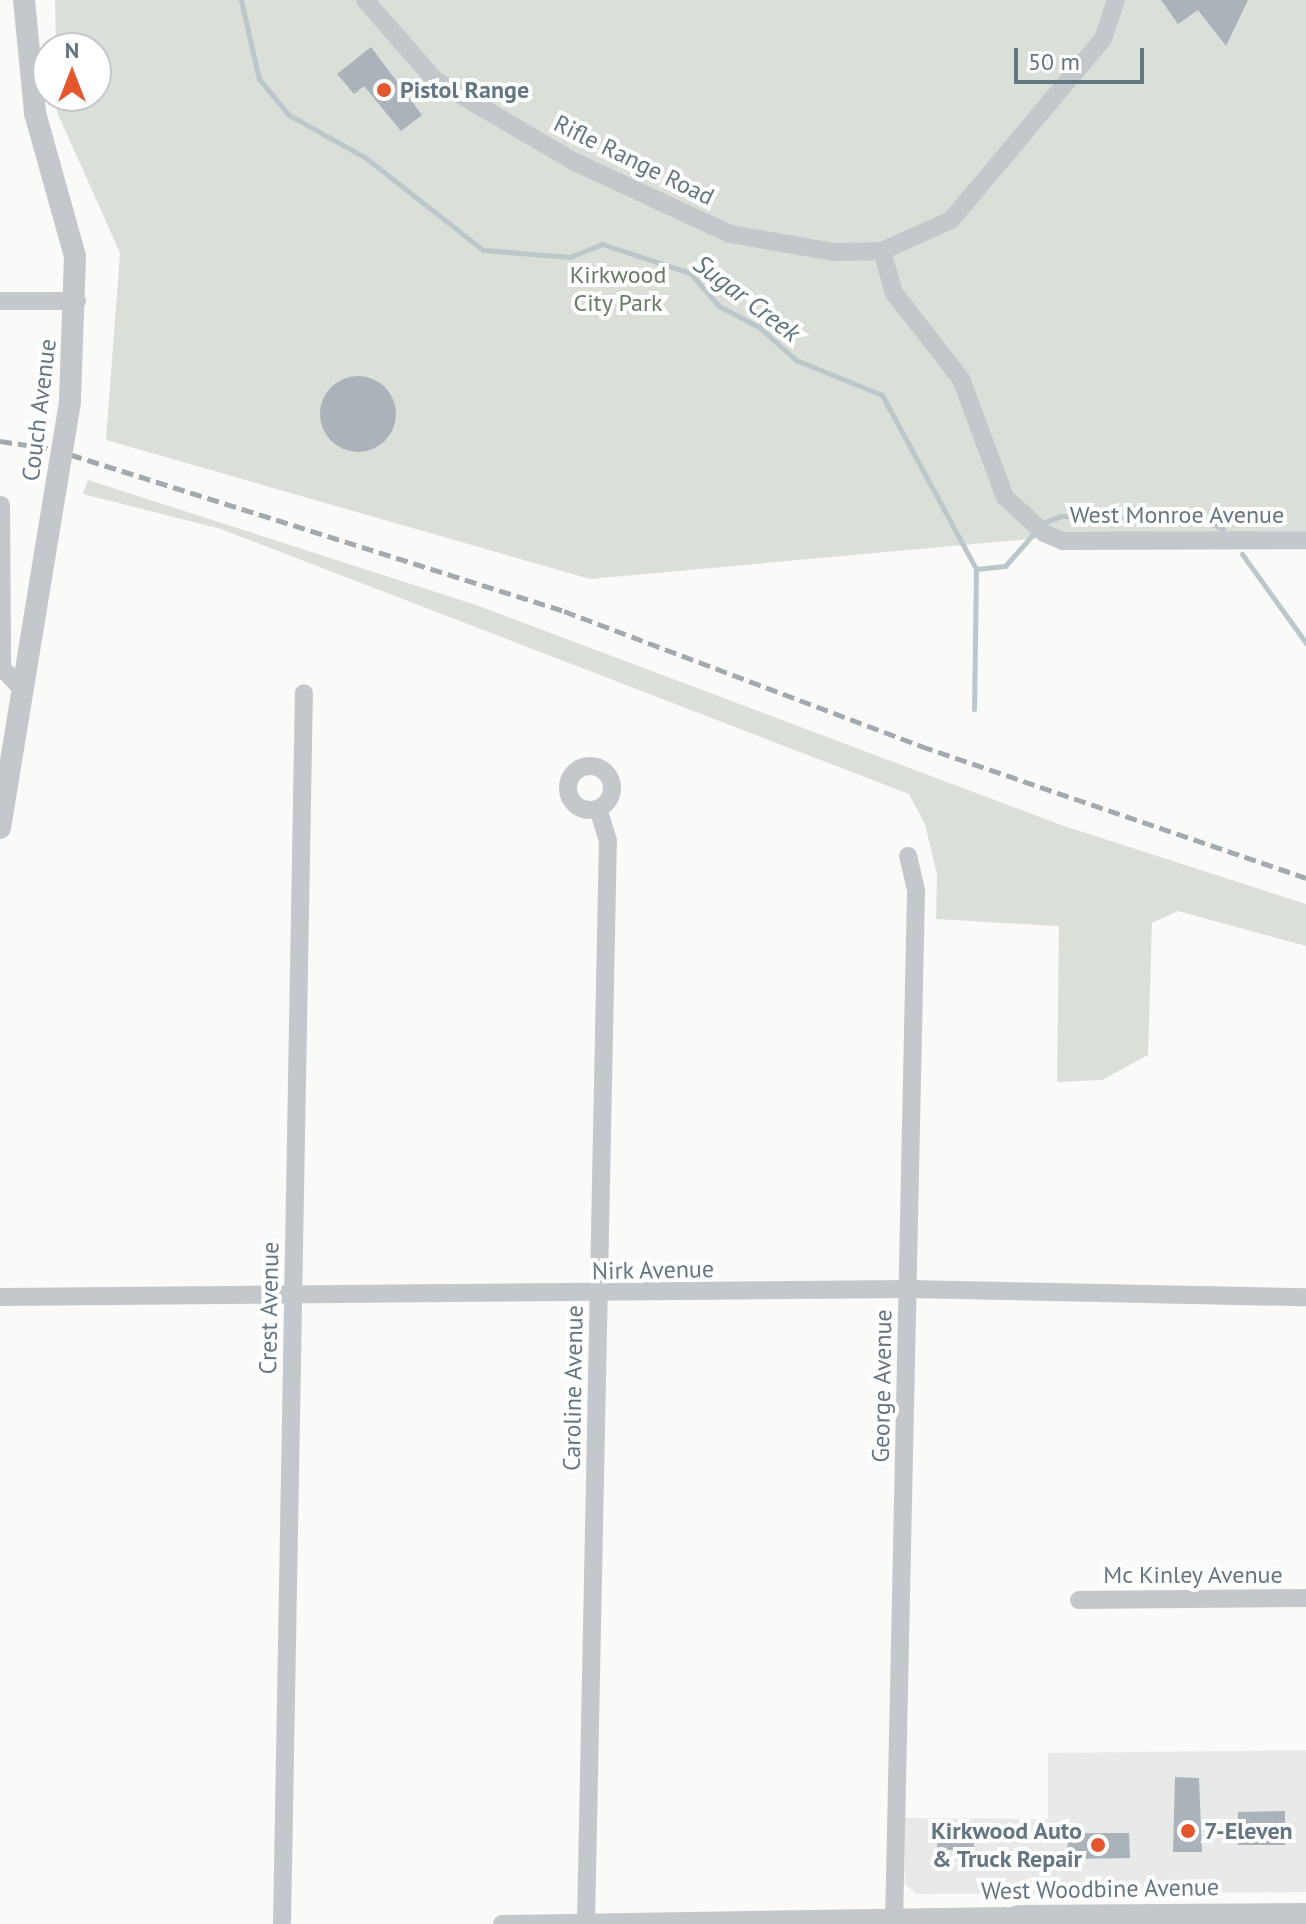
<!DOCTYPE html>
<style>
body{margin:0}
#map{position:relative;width:1306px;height:1924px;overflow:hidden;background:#fafaf8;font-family:"PT Sans",sans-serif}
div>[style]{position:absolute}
.built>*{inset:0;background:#e8e9e9}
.green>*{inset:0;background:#dadfd7}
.stream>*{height:5px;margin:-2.5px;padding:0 2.5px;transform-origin:2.5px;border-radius:2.5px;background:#bbc7cb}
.building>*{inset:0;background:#aab3b9}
.round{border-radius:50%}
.minor>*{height:18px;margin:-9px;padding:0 9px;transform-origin:9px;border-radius:9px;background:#c3c8cc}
.minor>.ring{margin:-9px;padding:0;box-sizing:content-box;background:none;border:18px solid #c3c8cc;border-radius:50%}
.tertiary>*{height:22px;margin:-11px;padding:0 11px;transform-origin:11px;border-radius:11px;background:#c3c8cc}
.rail>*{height:5px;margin-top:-2.5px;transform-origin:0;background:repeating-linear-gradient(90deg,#a2aab0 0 12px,transparent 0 18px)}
.tertiary-bridge>*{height:22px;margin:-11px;padding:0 11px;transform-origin:11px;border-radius:11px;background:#c3c8cc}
.dots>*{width:22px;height:22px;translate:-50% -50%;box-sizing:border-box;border:4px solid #fff;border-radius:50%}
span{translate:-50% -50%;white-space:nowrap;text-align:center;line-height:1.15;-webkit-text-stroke:8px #fff;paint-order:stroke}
.poi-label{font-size:24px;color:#657683;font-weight:700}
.left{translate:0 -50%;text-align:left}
.right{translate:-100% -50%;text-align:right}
.street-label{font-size:24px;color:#657683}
.park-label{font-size:24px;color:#687a64}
.water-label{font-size:26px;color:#60757c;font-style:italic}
.north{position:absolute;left:32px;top:32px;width:80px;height:80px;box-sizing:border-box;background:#fff;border:2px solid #c1c8cd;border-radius:50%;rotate:0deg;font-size:22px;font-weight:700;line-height:32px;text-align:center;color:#657683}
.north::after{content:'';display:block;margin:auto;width:28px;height:36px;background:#e4572e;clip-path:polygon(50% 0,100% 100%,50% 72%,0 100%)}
.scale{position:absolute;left:1014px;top:48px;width:130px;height:36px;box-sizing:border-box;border:4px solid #657683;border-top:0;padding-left:10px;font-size:24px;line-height:28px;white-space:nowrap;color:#657683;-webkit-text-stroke:6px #fff;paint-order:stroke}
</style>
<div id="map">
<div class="built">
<i style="clip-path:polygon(1306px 1750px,1306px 1892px,916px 1894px,905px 1884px,904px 1818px,1048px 1819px,1048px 1753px)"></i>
</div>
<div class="green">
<i style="clip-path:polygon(55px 0,1306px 0,1306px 531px,1073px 535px,590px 579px,106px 440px,120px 253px,57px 112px,57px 96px,96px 96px,96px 48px,56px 48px)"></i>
<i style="clip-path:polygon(88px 480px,476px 605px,1061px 825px,1306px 904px,1306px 946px,1178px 911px,1152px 923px,1148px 1055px,1102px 1080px,1057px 1082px,1059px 926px,936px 919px,937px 874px,925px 824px,909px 794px,221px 529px,83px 494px)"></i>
</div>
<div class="stream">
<i style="left:241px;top:0;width:81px;rotate:77.2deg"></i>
<i style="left:259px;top:79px;width:47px;rotate:50.2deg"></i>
<i style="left:289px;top:115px;width:88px;rotate:29.2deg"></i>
<i style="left:366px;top:158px;width:149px;rotate:38.2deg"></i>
<i style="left:483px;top:250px;width:87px;rotate:4.6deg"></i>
<i style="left:570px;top:257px;width:35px;rotate:-22deg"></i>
<i style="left:602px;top:244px;width:93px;rotate:18.2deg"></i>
<i style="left:690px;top:273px;width:44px;rotate:48.7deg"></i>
<i style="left:719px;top:306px;width:45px;rotate:27.7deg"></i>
<i style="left:759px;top:327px;width:50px;rotate:41.7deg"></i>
<i style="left:796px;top:360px;width:93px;rotate:22.1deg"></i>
<i style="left:882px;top:395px;width:198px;rotate:61.6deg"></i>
<i style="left:976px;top:569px;width:140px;rotate:90.8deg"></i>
<i style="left:1242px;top:554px;width:110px;rotate:54.3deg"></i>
<i style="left:976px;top:569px;width:29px;rotate:-6deg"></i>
<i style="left:1005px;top:566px;width:57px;rotate:-48.5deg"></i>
<i style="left:1043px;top:523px;width:19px;rotate:-21deg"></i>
<i style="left:1061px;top:516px;width:142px;rotate:1.6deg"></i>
<i style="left:1203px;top:520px;width:22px;rotate:24deg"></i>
</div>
<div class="building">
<i style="clip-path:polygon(1161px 0,1248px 0,1226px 46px,1198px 10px,1178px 24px)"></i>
<i style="clip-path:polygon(371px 47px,422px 115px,401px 131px,364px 86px,354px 94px,337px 74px)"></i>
<i class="round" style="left:320px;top:376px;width:76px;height:76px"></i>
<i style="clip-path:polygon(1175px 1777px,1199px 1778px,1202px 1852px,1173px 1852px)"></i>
<i style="clip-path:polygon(1285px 1811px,1285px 1845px,1238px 1845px,1238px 1812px)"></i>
<i style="clip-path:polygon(938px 1825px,974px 1825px,974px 1850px,937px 1850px)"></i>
<i style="clip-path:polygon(1068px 1833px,1129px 1833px,1130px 1858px,1067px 1859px)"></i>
</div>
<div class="minor">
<i style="left:365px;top:0;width:106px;rotate:48.8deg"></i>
<i style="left:435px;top:80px;width:162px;rotate:30.4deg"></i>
<i style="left:575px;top:162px;width:171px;rotate:24.9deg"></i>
<i style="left:730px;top:234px;width:106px;rotate:9.8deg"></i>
<i style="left:834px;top:252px;width:48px;rotate:-1.2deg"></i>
<i style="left:882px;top:251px;width:76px;rotate:-24.2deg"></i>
<i style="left:951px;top:220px;width:236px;rotate:-50deg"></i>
<i style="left:1103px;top:39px;width:41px;rotate:-71.6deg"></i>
<i style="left:882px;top:251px;width:44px;rotate:74.1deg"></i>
<i style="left:894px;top:293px;width:109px;rotate:52.1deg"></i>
<i style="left:961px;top:379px;width:126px;rotate:69.6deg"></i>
<i style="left:1005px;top:497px;width:53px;rotate:42.7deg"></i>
<i style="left:1044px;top:533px;width:21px;rotate:23deg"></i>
<i style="left:1063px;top:541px;width:243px;rotate:-0.2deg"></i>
<i style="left:0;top:301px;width:77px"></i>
<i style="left:1px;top:505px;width:163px;rotate:89.6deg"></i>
<i style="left:2px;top:668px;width:28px;rotate:46deg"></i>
<i class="ring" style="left:568px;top:766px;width:26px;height:26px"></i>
<i style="left:0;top:1297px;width:908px;rotate:-0.5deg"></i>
<i style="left:908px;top:1289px;width:398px;rotate:1.2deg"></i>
<i style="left:1079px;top:1600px;width:227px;rotate:-0.5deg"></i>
<i style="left:586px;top:1923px;width:1082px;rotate:-88.84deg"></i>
<i style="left:608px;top:841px;width:34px;rotate:-107deg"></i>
<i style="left:282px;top:1924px;width:1231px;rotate:-88.98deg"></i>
<i style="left:502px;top:1924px;width:504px;rotate:-0.91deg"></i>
<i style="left:894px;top:1924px;width:1034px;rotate:-88.78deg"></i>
<i style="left:916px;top:890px;width:35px;rotate:-103deg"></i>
</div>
<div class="tertiary">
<i style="left:24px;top:0;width:114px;rotate:84.4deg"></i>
<i style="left:35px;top:113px;width:148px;rotate:74.4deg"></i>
<i style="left:75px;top:256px;width:146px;rotate:92deg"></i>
<i style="left:0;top:828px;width:297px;rotate:-80.7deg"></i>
<i style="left:990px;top:1924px;width:31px;rotate:-15deg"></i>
<i style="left:1020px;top:1916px;width:286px;rotate:-0.4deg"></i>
</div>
<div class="rail">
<i style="left:0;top:441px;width:54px;rotate:8.6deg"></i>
<i style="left:53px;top:449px;width:536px;rotate:17.59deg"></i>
<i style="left:564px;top:611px;width:382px;rotate:20.7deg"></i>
<i style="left:921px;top:746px;width:407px;rotate:18.9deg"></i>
</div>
<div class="tertiary-bridge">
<i style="left:48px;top:535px;width:135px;rotate:-80.6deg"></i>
</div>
<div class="dots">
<i style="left:384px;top:90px;background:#e4572e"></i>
<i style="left:1188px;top:1831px;background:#e4572e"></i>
<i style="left:1098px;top:1845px;background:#e4572e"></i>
</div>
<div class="poi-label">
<span class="left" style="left:400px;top:90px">Pistol Range</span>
<span class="right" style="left:1082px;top:1845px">Kirkwood Auto<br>&amp; Truck Repair</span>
<span class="left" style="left:1204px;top:1831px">7-Eleven</span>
</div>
<div class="street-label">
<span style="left:634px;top:160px;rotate:26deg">Rifle Range Road</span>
<span style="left:39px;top:410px;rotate:-83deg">Couch Avenue</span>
<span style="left:1177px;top:515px">West Monroe Avenue</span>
<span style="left:653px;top:1270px;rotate:-1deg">Nirk Avenue</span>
<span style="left:269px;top:1308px;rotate:-89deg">Crest Avenue</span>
<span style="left:882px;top:1386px;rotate:-89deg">George Avenue</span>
<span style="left:573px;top:1388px;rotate:-89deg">Caroline Avenue</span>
<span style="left:1193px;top:1575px">Mc Kinley Avenue</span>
<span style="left:1100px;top:1889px;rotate:-1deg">West Woodbine Avenue</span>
</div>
<div class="park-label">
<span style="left:618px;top:289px">Kirkwood<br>City Park</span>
</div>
<div class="water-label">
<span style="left:747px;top:298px;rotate:37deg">Sugar Creek</span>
</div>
<div class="north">N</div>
<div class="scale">50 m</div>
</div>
